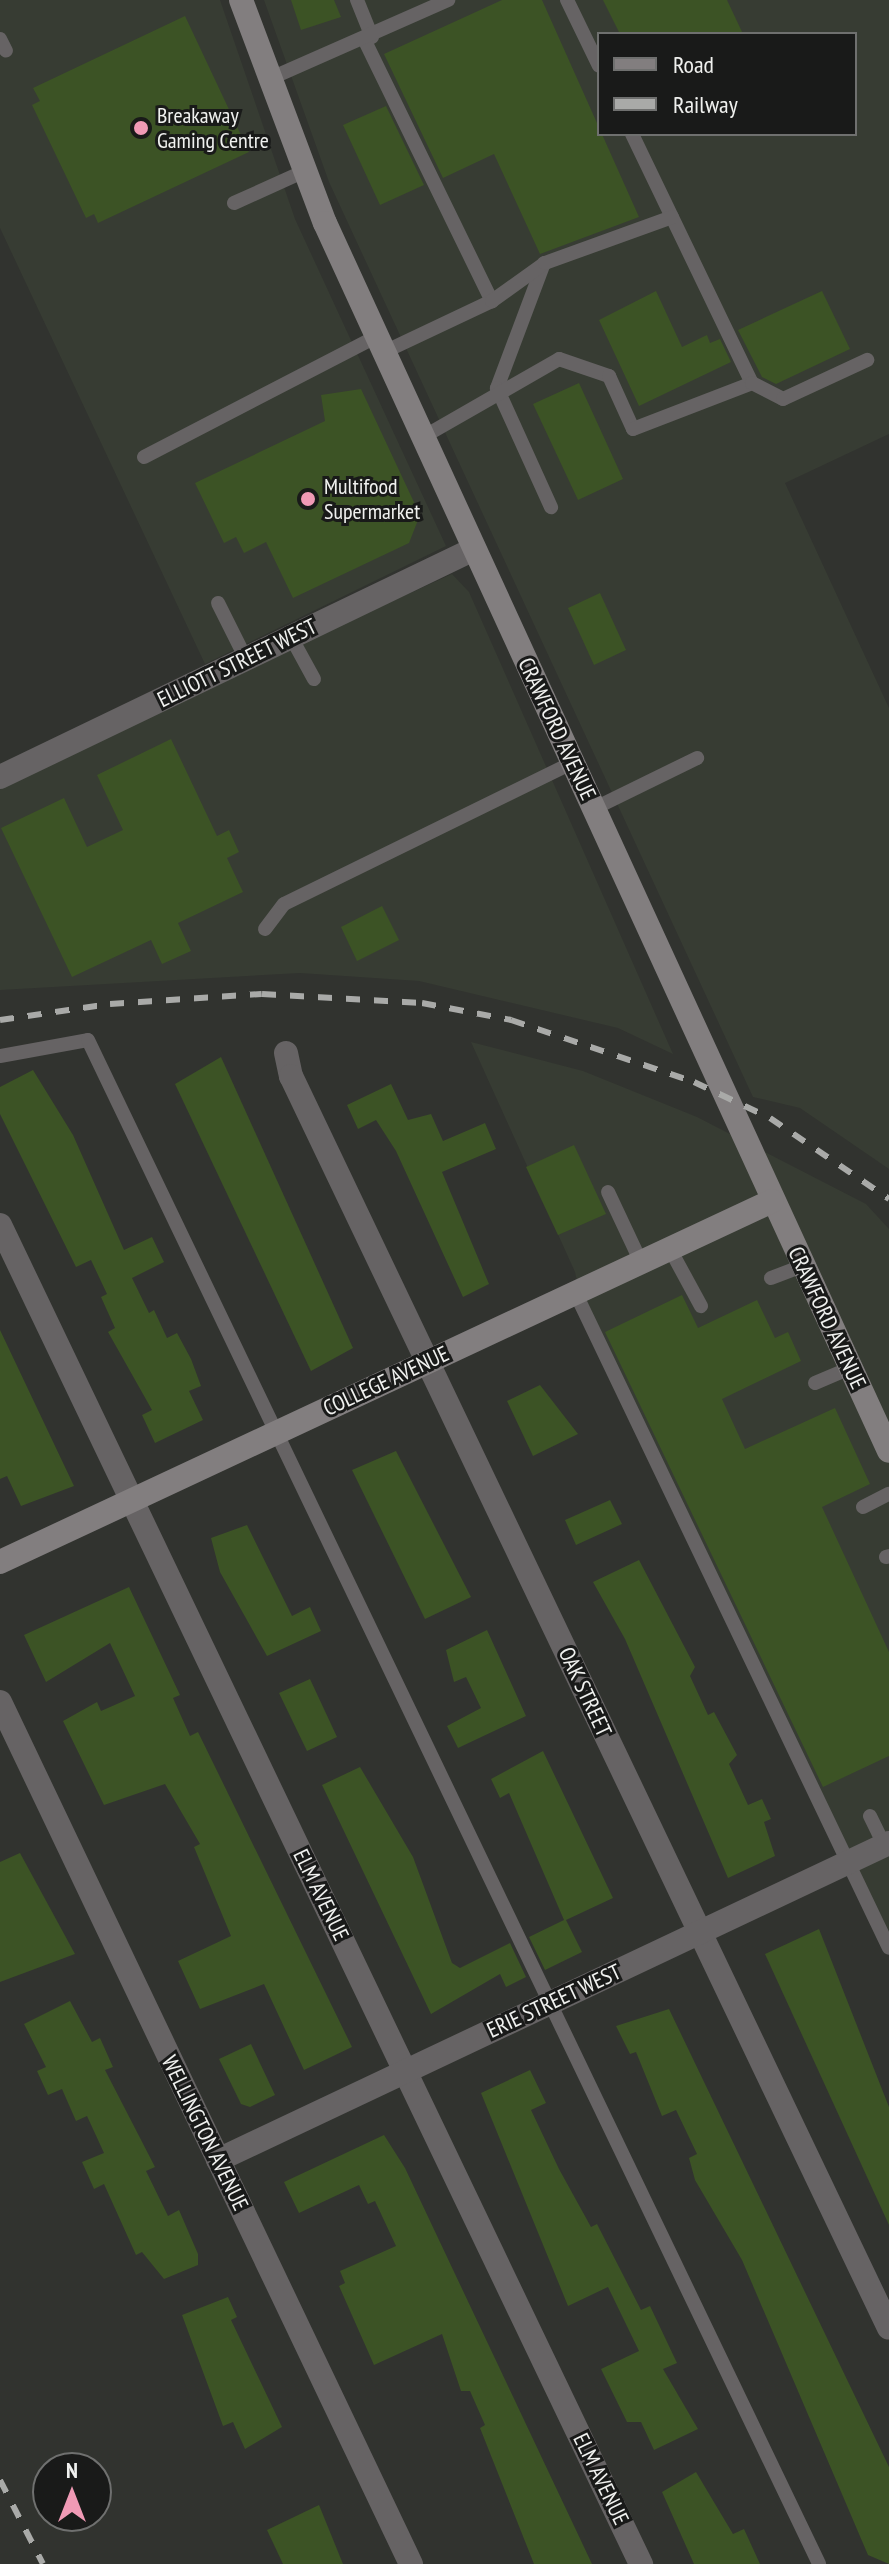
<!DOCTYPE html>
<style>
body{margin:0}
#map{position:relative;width:889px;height:2564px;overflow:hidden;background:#31332f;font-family:"PT Sans Narrow",sans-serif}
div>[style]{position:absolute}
.built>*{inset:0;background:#373c33}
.building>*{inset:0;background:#3c5325}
.lane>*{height:14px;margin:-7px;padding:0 7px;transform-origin:7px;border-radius:7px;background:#666364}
.street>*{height:24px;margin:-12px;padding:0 12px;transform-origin:12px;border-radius:12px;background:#666364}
.secondary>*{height:24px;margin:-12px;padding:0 12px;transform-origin:12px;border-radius:12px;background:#827e7f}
.rail>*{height:6px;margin-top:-3px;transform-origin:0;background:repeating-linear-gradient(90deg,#a9aaa8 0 14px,transparent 0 28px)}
.dots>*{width:22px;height:22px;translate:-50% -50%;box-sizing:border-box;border:4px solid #191a19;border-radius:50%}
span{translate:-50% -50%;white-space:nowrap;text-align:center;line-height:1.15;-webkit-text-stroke:6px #191a19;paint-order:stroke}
.poi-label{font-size:22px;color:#f0f1ef}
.left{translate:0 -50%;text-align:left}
.street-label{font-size:22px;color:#f0f1ef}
.legend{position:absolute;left:597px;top:32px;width:260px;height:104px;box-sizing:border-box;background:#191a19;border:2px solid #6f706f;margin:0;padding:10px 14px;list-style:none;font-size:24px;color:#f0f1ef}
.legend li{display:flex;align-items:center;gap:16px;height:40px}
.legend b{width:40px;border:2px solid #6f706f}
.north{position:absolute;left:32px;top:2452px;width:80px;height:80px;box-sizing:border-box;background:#191a19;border:2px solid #6f706f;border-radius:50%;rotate:0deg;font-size:22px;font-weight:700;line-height:32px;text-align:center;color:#f0f1ef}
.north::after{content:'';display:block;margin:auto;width:28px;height:36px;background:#f09ab5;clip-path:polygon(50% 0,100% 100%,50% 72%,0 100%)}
</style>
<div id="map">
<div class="built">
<i style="clip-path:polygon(0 0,220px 0,295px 219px,446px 546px,205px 664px,0 228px)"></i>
<i style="clip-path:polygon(evenodd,264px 0,889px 0,889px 434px,785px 483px,889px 708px,889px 1169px,800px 1108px,753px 1097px,329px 182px,264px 0,599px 34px,855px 34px,855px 134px,599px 134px,599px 34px)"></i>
<i style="clip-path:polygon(452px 574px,469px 592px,673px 1054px,618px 1028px,419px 981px,300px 973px,0 990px,0 779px)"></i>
<i style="clip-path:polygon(471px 1042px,583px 1071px,697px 1117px,866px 1204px,889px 1229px,889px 1950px,583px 1308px,575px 1272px)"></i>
</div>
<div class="building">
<i style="clip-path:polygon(291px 0,334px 0,341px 17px,301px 30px)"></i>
<i style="clip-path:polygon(502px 0,542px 0,639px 217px,540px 254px,494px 154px,443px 178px,384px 54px)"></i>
<i style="clip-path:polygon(603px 0,727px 0,743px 34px,620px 34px)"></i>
<i style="clip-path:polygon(185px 16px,249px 152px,98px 223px,94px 214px,86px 218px,32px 105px,40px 101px,33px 88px)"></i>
<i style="clip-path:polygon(386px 106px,424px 185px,380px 205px,343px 125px)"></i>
<i style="clip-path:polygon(656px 291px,682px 347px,707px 335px,710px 343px,720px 339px,731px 362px,639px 406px,599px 320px)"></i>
<i style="clip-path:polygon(822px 291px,850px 349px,776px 384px,762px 377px,738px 330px)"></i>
<i style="clip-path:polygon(579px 383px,623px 479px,578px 500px,533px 404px)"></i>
<i style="clip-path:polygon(361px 389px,420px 515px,409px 543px,293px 598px,266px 542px,244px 553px,236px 537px,224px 543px,195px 483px,325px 421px,321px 395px)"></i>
<i style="clip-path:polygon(600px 593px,626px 650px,594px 665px,568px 608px)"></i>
<i style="clip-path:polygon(171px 739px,217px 836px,229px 830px,239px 852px,227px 858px,243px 892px,178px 923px,191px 951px,162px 964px,151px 940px,72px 977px,1px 828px,64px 798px,87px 847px,123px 830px,97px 775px)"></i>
<i style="clip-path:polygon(382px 906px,399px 940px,357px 961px,341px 927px)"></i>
<i style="clip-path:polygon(221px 1057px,353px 1348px,311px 1371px,175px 1084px)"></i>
<i style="clip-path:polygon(33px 1070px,73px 1135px,124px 1250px,152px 1237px,164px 1262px,132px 1278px,149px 1313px,154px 1310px,167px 1338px,177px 1333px,191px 1359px,201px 1386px,189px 1391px,203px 1420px,155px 1443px,142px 1415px,152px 1410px,108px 1332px,115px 1328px,101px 1297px,107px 1294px,91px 1260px,76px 1267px,0 1114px,0 1087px)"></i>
<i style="clip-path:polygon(391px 1084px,408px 1120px,431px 1114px,443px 1141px,485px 1123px,496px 1149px,442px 1172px,489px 1284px,463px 1297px,396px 1151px,376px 1120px,358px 1129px,347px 1105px)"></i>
<i style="clip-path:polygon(574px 1145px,606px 1214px,558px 1235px,526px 1167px)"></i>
<i style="clip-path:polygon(682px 1295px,698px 1328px,757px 1300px,775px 1338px,788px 1332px,801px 1361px,722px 1399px,745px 1449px,835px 1408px,870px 1484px,822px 1507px,889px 1652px,889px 1756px,823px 1787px,605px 1332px)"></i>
<i style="clip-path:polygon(0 1330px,74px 1486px,21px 1506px,7px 1476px,0 1479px)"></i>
<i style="clip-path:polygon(540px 1385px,578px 1434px,533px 1456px,507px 1401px)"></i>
<i style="clip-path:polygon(396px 1451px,471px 1597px,425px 1619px,352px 1470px)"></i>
<i style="clip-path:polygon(610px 1500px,622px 1524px,576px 1545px,565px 1520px)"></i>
<i style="clip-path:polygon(247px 1525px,292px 1616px,310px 1607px,321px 1631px,267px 1656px,220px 1572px,211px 1538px)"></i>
<i style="clip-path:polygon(639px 1560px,695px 1667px,690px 1676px,708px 1715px,714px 1712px,737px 1755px,729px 1764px,748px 1805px,762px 1799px,771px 1819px,764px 1822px,775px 1856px,728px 1878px,625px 1639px,593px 1582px)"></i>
<i style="clip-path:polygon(129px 1587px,180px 1695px,173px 1698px,190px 1736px,198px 1732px,352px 2047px,304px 2070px,264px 1984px,200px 2009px,178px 1961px,231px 1936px,194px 1847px,200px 1844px,165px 1784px,104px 1805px,63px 1721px,97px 1702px,101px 1711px,135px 1696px,110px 1643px,46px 1682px,24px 1635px)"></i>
<i style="clip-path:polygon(487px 1630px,526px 1716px,458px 1748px,447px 1726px,481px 1708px,466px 1677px,454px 1682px,446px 1650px)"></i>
<i style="clip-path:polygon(310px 1679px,337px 1737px,307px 1751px,279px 1693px)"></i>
<i style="clip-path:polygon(543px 1751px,613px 1898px,566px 1920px,582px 1952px,545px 1970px,529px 1937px,564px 1920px,509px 1793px,500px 1798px,491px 1779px)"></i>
<i style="clip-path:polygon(360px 1767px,413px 1857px,452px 1963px,460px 1968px,510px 1943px,526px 1977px,506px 1987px,500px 1974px,431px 2014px,322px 1785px)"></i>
<i style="clip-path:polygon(20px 1853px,75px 1954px,0 1982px,0 1862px)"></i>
<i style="clip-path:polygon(819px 1929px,889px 2107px,889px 2225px,765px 1954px)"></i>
<i style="clip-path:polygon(70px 2001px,92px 2042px,100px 2038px,113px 2067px,105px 2070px,155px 2167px,146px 2171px,168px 2216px,179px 2210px,198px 2254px,198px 2265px,164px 2279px,142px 2252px,136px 2255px,104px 2184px,94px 2189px,82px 2162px,104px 2153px,87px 2116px,76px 2121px,62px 2089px,48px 2095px,37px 2071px,46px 2067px,24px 2024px)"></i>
<i style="clip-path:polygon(669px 2009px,889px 2467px,889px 2564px,868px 2555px,742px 2260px,695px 2180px,689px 2158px,697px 2154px,676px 2110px,662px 2116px,636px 2052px,630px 2054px,616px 2026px)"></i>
<i style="clip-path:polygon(251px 2044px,275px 2095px,250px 2107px,241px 2104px,219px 2059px)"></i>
<i style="clip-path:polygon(530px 2070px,546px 2103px,531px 2110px,559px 2169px,591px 2227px,597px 2224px,641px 2310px,650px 2306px,677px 2363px,663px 2369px,698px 2429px,654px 2450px,641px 2422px,627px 2422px,601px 2369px,639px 2351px,608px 2287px,568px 2306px,481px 2093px)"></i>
<i style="clip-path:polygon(384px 2135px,405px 2168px,592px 2564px,534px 2564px,480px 2428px,485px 2425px,470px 2391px,461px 2391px,442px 2334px,374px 2365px,339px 2286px,345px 2283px,340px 2271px,396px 2246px,375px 2201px,368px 2204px,359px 2185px,299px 2213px,284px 2182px)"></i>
<i style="clip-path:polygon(228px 2297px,237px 2317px,231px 2320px,282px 2427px,245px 2449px,233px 2422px,223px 2426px,182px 2315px)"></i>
<i style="clip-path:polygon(696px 2472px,733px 2534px,744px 2529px,760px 2564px,694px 2564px,662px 2492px)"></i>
<i style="clip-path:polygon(319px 2505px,343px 2564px,283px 2564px,267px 2530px)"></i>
</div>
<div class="lane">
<i style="left:357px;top:0;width:40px;rotate:68deg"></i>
<i style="left:567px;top:0;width:73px;rotate:64.1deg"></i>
<i style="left:0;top:39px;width:13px;rotate:63deg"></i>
<i style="left:364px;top:39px;width:292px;rotate:64deg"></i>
<i style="left:269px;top:79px;width:196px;rotate:-23.8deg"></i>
<i style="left:632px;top:134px;width:276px;rotate:64.3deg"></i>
<i style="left:234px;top:203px;width:78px;rotate:-24.3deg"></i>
<i style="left:544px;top:263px;width:134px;rotate:110.6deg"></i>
<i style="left:497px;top:388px;width:131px;rotate:65.6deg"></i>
<i style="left:384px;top:352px;width:119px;rotate:-25.3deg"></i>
<i style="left:492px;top:301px;width:65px;rotate:-35.6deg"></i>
<i style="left:545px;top:263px;width:135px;rotate:-19.9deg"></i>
<i style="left:423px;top:437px;width:157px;rotate:-29.8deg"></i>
<i style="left:559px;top:359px;width:53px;rotate:18.8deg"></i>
<i style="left:609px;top:376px;width:58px;rotate:65.6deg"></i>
<i style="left:633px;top:429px;width:128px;rotate:-21.1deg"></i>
<i style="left:752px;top:383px;width:35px;rotate:27deg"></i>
<i style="left:783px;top:399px;width:93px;rotate:-24.9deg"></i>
<i style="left:144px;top:457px;width:263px;rotate:-27.4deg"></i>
<i style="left:218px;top:603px;width:63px;rotate:63.4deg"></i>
<i style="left:291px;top:637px;width:48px;rotate:61.3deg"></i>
<i style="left:593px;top:809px;width:116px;rotate:-26.1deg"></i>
<i style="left:265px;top:929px;width:31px;rotate:-53deg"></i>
<i style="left:284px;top:904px;width:321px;rotate:-26.1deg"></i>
<i style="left:0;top:1056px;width:89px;rotate:-10.3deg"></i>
<i style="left:88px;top:1040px;width:1690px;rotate:64.37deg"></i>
<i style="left:608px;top:1192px;width:77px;rotate:64.8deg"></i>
<i style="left:670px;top:1249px;width:65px;rotate:61.5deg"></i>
<i style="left:771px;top:1278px;width:33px;rotate:-21deg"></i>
<i style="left:575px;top:1292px;width:727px;rotate:64.42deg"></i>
<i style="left:815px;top:1383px;width:38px;rotate:-23deg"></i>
<i style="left:863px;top:1507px;width:29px;rotate:-27deg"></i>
<i style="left:886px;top:1557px;width:3px;rotate:-18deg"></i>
<i style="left:870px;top:1816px;width:32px;rotate:64deg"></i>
</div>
<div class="street">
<i style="left:0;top:777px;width:526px;rotate:-25.69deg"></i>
<i style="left:286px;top:1053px;width:24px;rotate:78deg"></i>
<i style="left:291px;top:1076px;width:1387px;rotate:64.47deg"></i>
<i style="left:0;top:1225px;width:1485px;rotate:64.42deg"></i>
<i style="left:0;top:1702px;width:955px;rotate:64.51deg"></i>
<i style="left:218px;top:2160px;width:742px;rotate:-25.29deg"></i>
</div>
<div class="secondary">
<i style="left:241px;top:0;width:238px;rotate:69.4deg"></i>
<i style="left:325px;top:223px;width:1351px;rotate:65.33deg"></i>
<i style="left:0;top:1562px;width:852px;rotate:-25.06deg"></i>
</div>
<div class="rail">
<i style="left:0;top:1020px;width:111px;rotate:-8.3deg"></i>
<i style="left:110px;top:1004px;width:152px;rotate:-3.8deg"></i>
<i style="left:262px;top:994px;width:160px;rotate:3.2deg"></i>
<i style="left:422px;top:1003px;width:91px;rotate:10.8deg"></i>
<i style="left:511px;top:1020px;width:193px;rotate:18.7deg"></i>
<i style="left:694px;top:1082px;width:84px;rotate:25.3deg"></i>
<i style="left:770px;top:1118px;width:144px;rotate:34.2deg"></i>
<i style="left:0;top:2480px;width:94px;rotate:62.9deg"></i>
</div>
<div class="dots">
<i style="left:141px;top:128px;background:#f09ab5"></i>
<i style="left:308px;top:499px;background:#f09ab5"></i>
</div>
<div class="poi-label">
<span class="left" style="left:157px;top:128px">Breakaway<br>Gaming Centre</span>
<span class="left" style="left:324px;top:499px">Multifood<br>Supermarket</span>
</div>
<div class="street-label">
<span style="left:237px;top:663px;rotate:-26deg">ELLIOTT STREET WEST</span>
<span style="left:557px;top:729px;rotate:65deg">CRAWFORD AVENUE</span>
<span style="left:827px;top:1318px;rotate:65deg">CRAWFORD AVENUE</span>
<span style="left:386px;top:1381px;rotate:-25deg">COLLEGE AVENUE</span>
<span style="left:585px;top:1692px;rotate:65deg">OAK STREET</span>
<span style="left:321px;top:1895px;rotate:64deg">ELM AVENUE</span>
<span style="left:554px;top:2001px;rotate:-25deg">ERIE STREET WEST</span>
<span style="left:205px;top:2133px;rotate:64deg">WELLINGTON AVENUE</span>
<span style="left:601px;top:2479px;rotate:64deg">ELM AVENUE</span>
</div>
<ul class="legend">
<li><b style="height:10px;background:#827e7f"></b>Road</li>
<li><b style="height:10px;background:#a9aaa8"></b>Railway</li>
</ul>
<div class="north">N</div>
</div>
